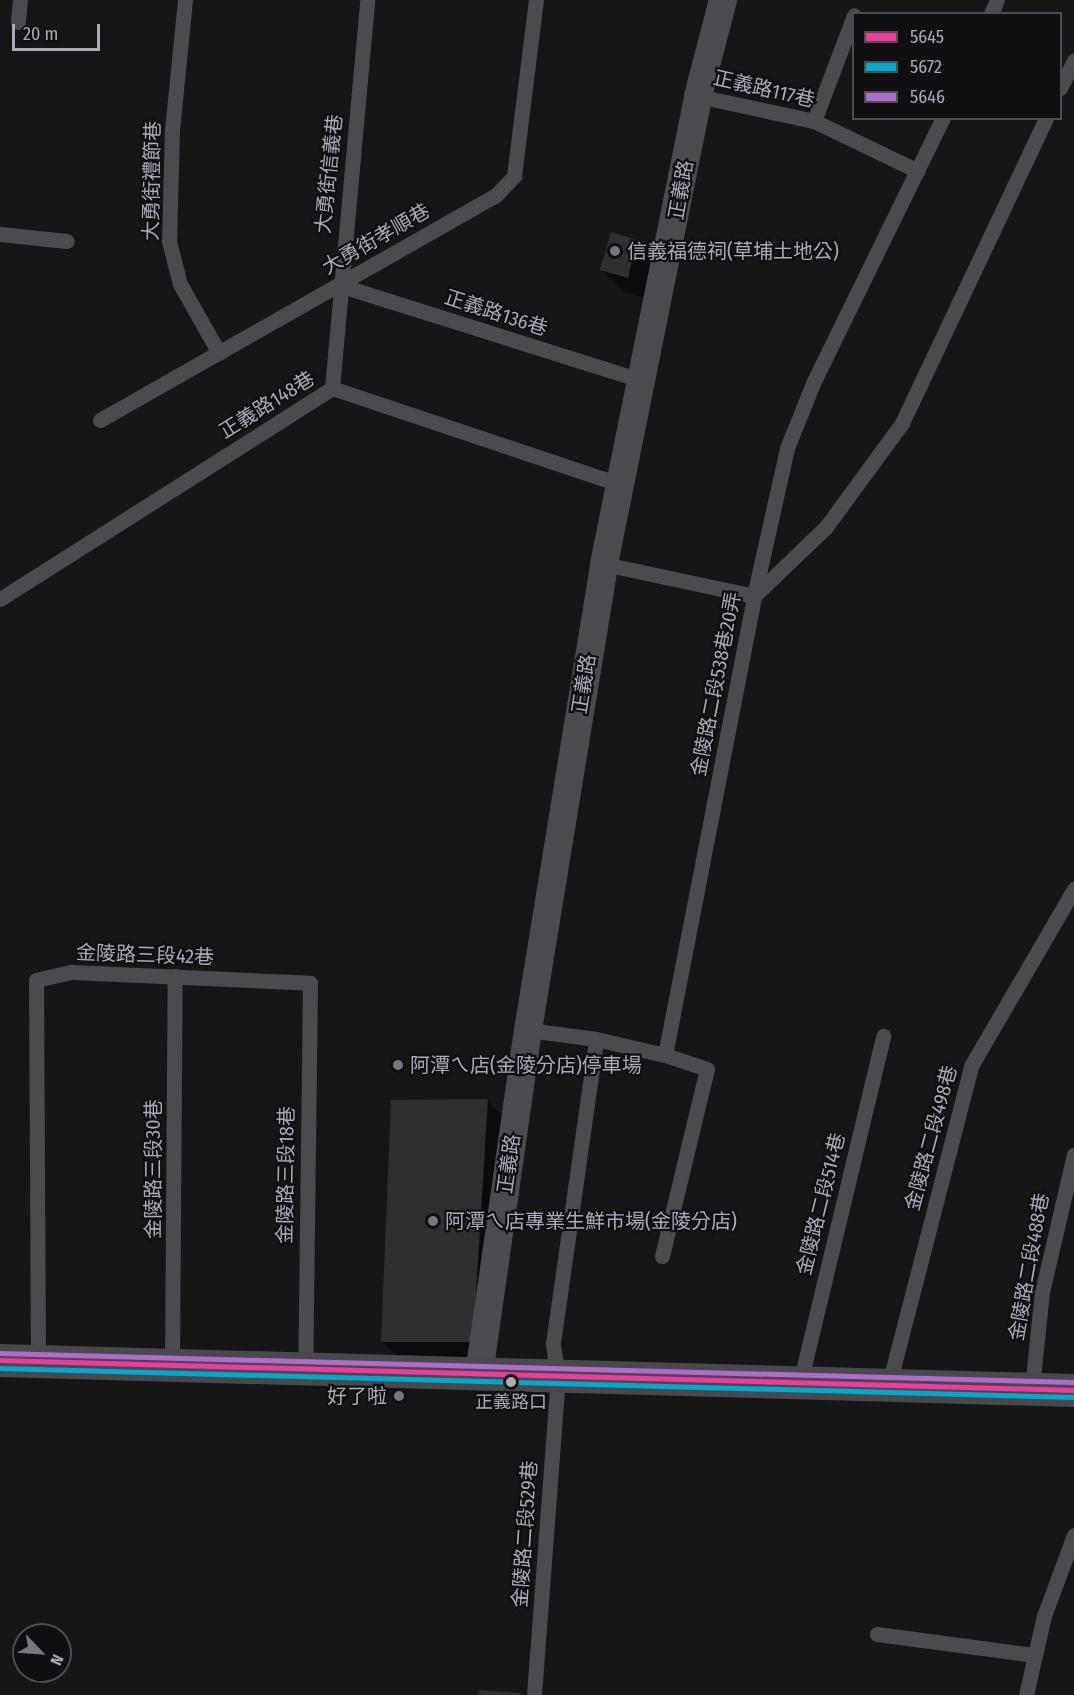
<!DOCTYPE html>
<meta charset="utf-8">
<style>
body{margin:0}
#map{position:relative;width:1074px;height:1695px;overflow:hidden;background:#161616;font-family:"Fira Sans Condensed","Noto Sans TC",sans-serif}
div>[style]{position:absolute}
.shadow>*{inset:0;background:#0007}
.building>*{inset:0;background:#2f2f30}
.lane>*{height:15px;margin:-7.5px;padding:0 7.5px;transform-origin:7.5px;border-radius:7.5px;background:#4a4b4f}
.street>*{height:28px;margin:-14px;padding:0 14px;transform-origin:14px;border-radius:14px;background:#4a4b4f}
.secondary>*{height:33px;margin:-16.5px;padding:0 16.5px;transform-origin:16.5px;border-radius:16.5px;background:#49494d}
.bus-1>*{height:4.5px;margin:-2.25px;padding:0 2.25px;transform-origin:2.25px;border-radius:2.25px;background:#f13a9d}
.bus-2>*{height:4.5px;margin:-2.25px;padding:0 2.25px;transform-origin:2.25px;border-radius:2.25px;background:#00a9ce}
.bus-3>*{height:4.5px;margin:-2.25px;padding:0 2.25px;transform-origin:2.25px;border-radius:2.25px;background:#b06ccc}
.dots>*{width:16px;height:16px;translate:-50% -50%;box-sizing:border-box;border:3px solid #101012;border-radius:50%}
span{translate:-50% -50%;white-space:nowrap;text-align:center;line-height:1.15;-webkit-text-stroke:4.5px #101012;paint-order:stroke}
.bus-label{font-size:18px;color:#a7acb7}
.street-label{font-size:20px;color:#a7acb7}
.poi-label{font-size:20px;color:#a7acb7}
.left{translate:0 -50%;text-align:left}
.right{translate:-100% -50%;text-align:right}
.legend{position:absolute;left:852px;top:12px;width:210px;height:108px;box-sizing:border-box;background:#101012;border:2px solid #4c4e54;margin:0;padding:8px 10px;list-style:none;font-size:18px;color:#a7acb7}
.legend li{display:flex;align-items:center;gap:12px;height:30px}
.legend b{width:30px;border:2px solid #4c4e54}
.north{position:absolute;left:12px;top:1623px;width:60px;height:60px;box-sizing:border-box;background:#101012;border:2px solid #4c4e54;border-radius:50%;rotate:115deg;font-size:16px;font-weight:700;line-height:24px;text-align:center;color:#a7acb7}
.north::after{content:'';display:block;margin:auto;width:21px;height:27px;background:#74787f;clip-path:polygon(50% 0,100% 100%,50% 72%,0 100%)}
.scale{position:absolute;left:12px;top:24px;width:88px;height:27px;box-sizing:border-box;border:3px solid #a7acb7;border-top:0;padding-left:8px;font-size:18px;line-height:21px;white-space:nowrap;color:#a7acb7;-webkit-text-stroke:4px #101012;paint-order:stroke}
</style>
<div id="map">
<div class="shadow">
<i style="clip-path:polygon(636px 242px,658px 264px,650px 299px,624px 292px,602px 270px)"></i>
<i style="clip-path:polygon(487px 1100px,509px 1122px,494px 1363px,405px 1364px,383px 1342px)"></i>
</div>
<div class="building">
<i style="clip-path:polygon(611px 232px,637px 240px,628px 278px,600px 270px)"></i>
<i style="clip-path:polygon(488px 1099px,473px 1342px,381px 1342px,391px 1100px)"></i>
<i style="clip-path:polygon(479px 1690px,521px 1693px,520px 1695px,478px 1695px)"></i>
</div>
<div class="lane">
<i style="left:185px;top:0;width:131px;rotate:95.7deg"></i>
<i style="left:172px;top:130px;width:111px;rotate:91.5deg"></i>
<i style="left:169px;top:241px;width:44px;rotate:75.7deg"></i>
<i style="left:180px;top:284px;width:79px;rotate:60.5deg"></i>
<i style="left:991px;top:14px;width:15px;rotate:-67deg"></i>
<i style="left:18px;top:22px;width:22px;rotate:-85deg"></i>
<i style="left:1060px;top:88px;width:31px;rotate:-63deg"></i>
<i style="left:698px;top:96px;width:119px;rotate:12.2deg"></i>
<i style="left:814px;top:121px;width:115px;rotate:25.7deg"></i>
<i style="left:814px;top:121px;width:113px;rotate:-69.3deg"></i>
<i style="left:0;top:234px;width:67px;rotate:6deg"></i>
<i style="left:339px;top:285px;width:317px;rotate:17.5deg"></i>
<i style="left:332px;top:388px;width:390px;rotate:-84.8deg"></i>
<i style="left:100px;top:420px;width:454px;rotate:-29.6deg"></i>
<i style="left:495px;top:196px;width:28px;rotate:-46deg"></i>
<i style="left:514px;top:176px;width:177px;rotate:-82.9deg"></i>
<i style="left:604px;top:564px;width:153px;rotate:12deg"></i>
<i style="left:754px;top:596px;width:100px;rotate:-43.8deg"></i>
<i style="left:826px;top:527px;width:129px;rotate:-53.8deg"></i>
<i style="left:902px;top:423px;width:337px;rotate:-64.7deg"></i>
<i style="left:0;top:599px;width:393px;rotate:-32.4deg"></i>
<i style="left:332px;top:388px;width:303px;rotate:18.5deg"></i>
<i style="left:528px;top:1030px;width:69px;rotate:7.5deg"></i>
<i style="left:596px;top:1039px;width:71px;rotate:13.1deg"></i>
<i style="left:662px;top:1256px;width:192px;rotate:-76.5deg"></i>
<i style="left:707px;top:1069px;width:44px;rotate:-161.6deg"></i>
<i style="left:665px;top:1055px;width:468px;rotate:-79deg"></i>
<i style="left:754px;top:596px;width:152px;rotate:-77.4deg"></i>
<i style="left:787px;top:448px;width:72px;rotate:-68.1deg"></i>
<i style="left:814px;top:381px;width:293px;rotate:-63.9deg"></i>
<i style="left:38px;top:1360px;width:380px;rotate:-90.3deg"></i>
<i style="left:36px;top:980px;width:37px;rotate:-13deg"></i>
<i style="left:72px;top:972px;width:238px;rotate:2.6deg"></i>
<i style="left:310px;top:983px;width:384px;rotate:90.7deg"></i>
<i style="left:172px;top:1362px;width:386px;rotate:-89.6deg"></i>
<i style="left:800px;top:1383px;width:357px;rotate:-76.5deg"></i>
<i style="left:889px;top:1384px;width:328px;rotate:-75.5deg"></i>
<i style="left:971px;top:1066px;width:205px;rotate:-59.8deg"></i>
<i style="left:1032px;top:1388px;width:97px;rotate:-84.1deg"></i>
<i style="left:1042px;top:1292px;width:141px;rotate:-76.9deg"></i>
<i style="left:877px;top:1634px;width:159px;rotate:7.6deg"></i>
<i style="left:534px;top:1695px;width:320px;rotate:-85.7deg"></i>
<i style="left:558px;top:1376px;width:33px;rotate:-99deg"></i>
<i style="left:553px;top:1343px;width:307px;rotate:-81.9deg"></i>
<i style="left:1026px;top:1695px;width:81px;rotate:-77.2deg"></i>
<i style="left:1044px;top:1616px;width:86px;rotate:-69.7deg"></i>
</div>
<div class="street">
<i style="left:479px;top:1374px;width:347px;rotate:-81.9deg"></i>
<i style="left:528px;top:1030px;width:472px;rotate:-80.7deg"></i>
<i style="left:604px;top:564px;width:477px;rotate:-78.6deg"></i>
<i style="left:698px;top:96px;width:99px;rotate:-75.4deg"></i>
</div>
<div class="secondary">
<i style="left:0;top:1360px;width:1074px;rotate:1.6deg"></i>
</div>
<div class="bus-1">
<i style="left:0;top:1360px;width:1074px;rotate:1.6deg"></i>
</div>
<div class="bus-2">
<i style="left:0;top:1368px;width:1074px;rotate:1.55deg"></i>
</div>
<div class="bus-3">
<i style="left:0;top:1353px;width:1074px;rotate:1.55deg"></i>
</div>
<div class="dots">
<i style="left:615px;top:251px;background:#74787f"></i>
<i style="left:398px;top:1065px;background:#74787f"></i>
<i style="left:433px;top:1221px;background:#74787f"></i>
<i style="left:511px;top:1382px;background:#a7acb7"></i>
<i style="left:399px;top:1396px;background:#74787f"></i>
</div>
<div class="bus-label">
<span style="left:511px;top:1402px">正義路口</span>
</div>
<div class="street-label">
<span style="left:764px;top:89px;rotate:13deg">正義路117巷</span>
<span style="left:329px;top:174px;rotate:-84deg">大勇街信義巷</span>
<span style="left:152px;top:181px;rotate:-89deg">大勇街禮節巷</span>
<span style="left:681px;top:190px;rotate:-80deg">正義路</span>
<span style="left:376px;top:239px;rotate:-30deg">大勇街孝順巷</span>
<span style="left:496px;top:313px;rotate:18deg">正義路136巷</span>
<span style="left:267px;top:405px;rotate:-32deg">正義路148巷</span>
<span style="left:584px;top:684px;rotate:-81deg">正義路</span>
<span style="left:716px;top:684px;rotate:-79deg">金陵路二段538巷20弄</span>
<span style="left:145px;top:955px;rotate:2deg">金陵路三段42巷</span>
<span style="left:931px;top:1138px;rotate:-75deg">金陵路二段498巷</span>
<span style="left:509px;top:1164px;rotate:-82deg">正義路</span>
<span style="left:153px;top:1169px;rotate:-90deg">金陵路三段30巷</span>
<span style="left:286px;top:1175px;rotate:-89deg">金陵路三段18巷</span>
<span style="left:821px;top:1204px;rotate:-76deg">金陵路二段514巷</span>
<span style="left:1029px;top:1267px;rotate:-80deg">金陵路二段488巷</span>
<span style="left:525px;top:1534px;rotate:-86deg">金陵路二段529巷</span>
</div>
<div class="poi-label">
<span class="left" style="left:627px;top:251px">信義福德祠(草埔土地公)</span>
<span class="left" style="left:410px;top:1065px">阿潭ㄟ店(金陵分店)停車場</span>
<span class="left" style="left:445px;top:1221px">阿潭ㄟ店專業生鮮市場(金陵分店)</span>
<span class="right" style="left:387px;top:1396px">好了啦</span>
</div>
<ul class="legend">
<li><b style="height:8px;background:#f13a9d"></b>5645</li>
<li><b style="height:8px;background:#00a9ce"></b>5672</li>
<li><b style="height:8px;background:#b06ccc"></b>5646</li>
</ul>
<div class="north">N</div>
<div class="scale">20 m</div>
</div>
